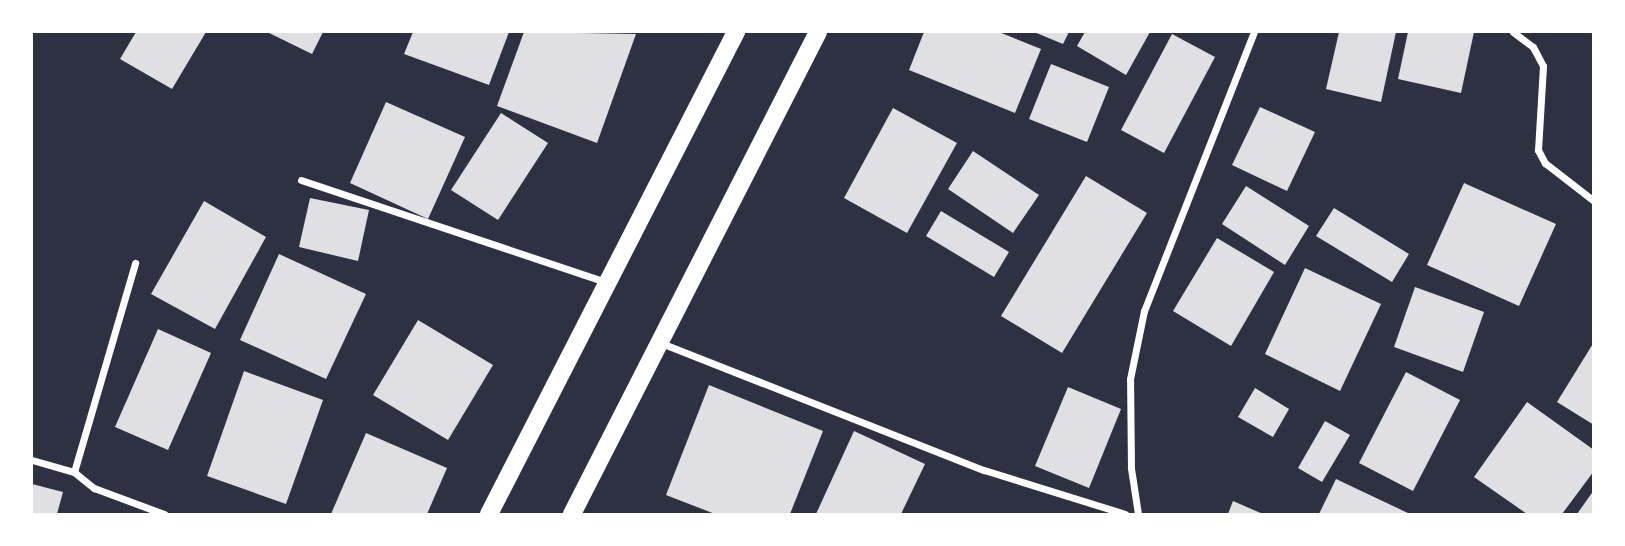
<!DOCTYPE html>
<style>
body{margin:0}
#map{position:relative;width:1625px;height:546px;overflow:hidden;background:#2d3142;font-family:"Roboto Condensed",sans-serif}
div>[style]{position:absolute}
.building>*{inset:0;background:#e0e0e3}
.minor>*{height:7px;margin:-3.5px;padding:0 3.5px;transform-origin:3.5px;border-radius:3.5px;background:#fff}
.primary>*{height:18px;margin:-9px;padding:0 9px;transform-origin:9px;border-radius:9px;background:#fff}
span{translate:-50% -50%;white-space:nowrap;text-align:center;line-height:1.15;-webkit-text-stroke:5px #fff;paint-order:stroke}
.frame{position:absolute;inset:0;border:33px solid #fff;pointer-events:none}
</style>
<div id="map">
<div class="building">
<i style="clip-path:polygon(136px 32px,206px 32px,172px 89px,120px 59px)"></i>
<i style="clip-path:polygon(267px 32px,323px 32px,312px 54px)"></i>
<i style="clip-path:polygon(413px 32px,509px 32px,489px 85px,404px 54px)"></i>
<i style="clip-path:polygon(524px 32px,636px 34px,597px 143px,497px 106px)"></i>
<i style="clip-path:polygon(924px 32px,999px 32px,1041px 49px,1015px 113px,909px 70px)"></i>
<i style="clip-path:polygon(1034px 32px,1069px 32px,1063px 44px)"></i>
<i style="clip-path:polygon(1085px 32px,1150px 32px,1126px 75px,1077px 46px)"></i>
<i style="clip-path:polygon(1339px 32px,1396px 32px,1381px 102px,1326px 89px)"></i>
<i style="clip-path:polygon(1408px 32px,1474px 32px,1461px 93px,1398px 79px)"></i>
<i style="clip-path:polygon(1172px 34px,1215px 57px,1164px 153px,1121px 130px)"></i>
<i style="clip-path:polygon(1051px 64px,1109px 87px,1087px 142px,1029px 119px)"></i>
<i style="clip-path:polygon(386px 102px,465px 137px,428px 219px,350px 183px)"></i>
<i style="clip-path:polygon(1260px 107px,1315px 132px,1287px 191px,1232px 165px)"></i>
<i style="clip-path:polygon(893px 108px,957px 143px,907px 233px,844px 198px)"></i>
<i style="clip-path:polygon(501px 113px,548px 143px,498px 220px,451px 190px)"></i>
<i style="clip-path:polygon(973px 151px,1039px 195px,1013px 233px,948px 189px)"></i>
<i style="clip-path:polygon(1086px 176px,1147px 213px,1062px 353px,1001px 316px)"></i>
<i style="clip-path:polygon(1464px 183px,1556px 224px,1519px 306px,1427px 265px)"></i>
<i style="clip-path:polygon(1246px 186px,1309px 226px,1285px 265px,1222px 224px)"></i>
<i style="clip-path:polygon(310px 198px,369px 210px,358px 261px,299px 247px)"></i>
<i style="clip-path:polygon(204px 201px,266px 237px,215px 329px,151px 294px)"></i>
<i style="clip-path:polygon(1334px 208px,1409px 254px,1392px 282px,1316px 236px)"></i>
<i style="clip-path:polygon(941px 211px,1009px 252px,994px 277px,926px 236px)"></i>
<i style="clip-path:polygon(1217px 238px,1274px 272px,1231px 346px,1173px 311px)"></i>
<i style="clip-path:polygon(279px 254px,366px 294px,326px 379px,240px 340px)"></i>
<i style="clip-path:polygon(1305px 268px,1381px 304px,1340px 391px,1265px 354px)"></i>
<i style="clip-path:polygon(1415px 287px,1484px 312px,1463px 372px,1394px 347px)"></i>
<i style="clip-path:polygon(418px 320px,493px 365px,448px 440px,373px 395px)"></i>
<i style="clip-path:polygon(158px 329px,211px 353px,168px 450px,115px 427px)"></i>
<i style="clip-path:polygon(1594px 342px,1594px 425px,1557px 402px)"></i>
<i style="clip-path:polygon(244px 371px,323px 400px,286px 504px,207px 476px)"></i>
<i style="clip-path:polygon(1406px 372px,1460px 400px,1413px 491px,1359px 463px)"></i>
<i style="clip-path:polygon(709px 385px,823px 431px,790px 514px,715px 514px,666px 495px)"></i>
<i style="clip-path:polygon(1068px 387px,1121px 409px,1089px 488px,1035px 466px)"></i>
<i style="clip-path:polygon(1255px 388px,1289px 409px,1273px 437px,1238px 417px)"></i>
<i style="clip-path:polygon(1527px 402px,1594px 450px,1594px 471px,1562px 514px,1527px 514px,1474px 477px)"></i>
<i style="clip-path:polygon(1325px 421px,1350px 435px,1322px 482px,1298px 468px)"></i>
<i style="clip-path:polygon(854px 431px,925px 464px,901px 514px,816px 514px)"></i>
<i style="clip-path:polygon(366px 433px,447px 468px,427px 514px,331px 514px)"></i>
<i style="clip-path:polygon(1336px 479px,1410px 514px,1319px 514px)"></i>
<i style="clip-path:polygon(32px 484px,63px 492px,57px 514px,32px 514px)"></i>
<i style="clip-path:polygon(1594px 490px,1594px 514px,1577px 514px)"></i>
<i style="clip-path:polygon(1233px 501px,1263px 514px,1228px 514px)"></i>
</div>
<div class="minor">
<i style="left:1513px;top:32px;width:25px;rotate:37deg"></i>
<i style="left:1533px;top:47px;width:21px;rotate:62deg"></i>
<i style="left:1543px;top:66px;width:84px;rotate:93.4deg"></i>
<i style="left:1538px;top:150px;width:15px;rotate:62deg"></i>
<i style="left:1545px;top:163px;width:62px;rotate:37.8deg"></i>
<i style="left:301px;top:180px;width:321px;rotate:18.5deg"></i>
<i style="left:661px;top:343px;width:347px;rotate:21.5deg"></i>
<i style="left:984px;top:470px;width:148px;rotate:17.3deg"></i>
<i style="left:32px;top:460px;width:44px;rotate:15.9deg"></i>
<i style="left:74px;top:472px;width:26px;rotate:39deg"></i>
<i style="left:94px;top:488px;width:75px;rotate:20.4deg"></i>
<i style="left:74px;top:472px;width:218px;rotate:-73.7deg"></i>
<i style="left:1138px;top:514px;width:47px;rotate:-98.7deg"></i>
<i style="left:1131px;top:468px;width:89px;rotate:-90.6deg"></i>
<i style="left:1130px;top:379px;width:69px;rotate:-78.4deg"></i>
<i style="left:1144px;top:311px;width:300px;rotate:-68.5deg"></i>
</div>
<div class="primary">
<i style="left:489px;top:514px;width:542px;rotate:-62.87deg"></i>
<i style="left:572px;top:514px;width:541px;rotate:-62.96deg"></i>
</div>
<div class="frame"></div>
</div>
